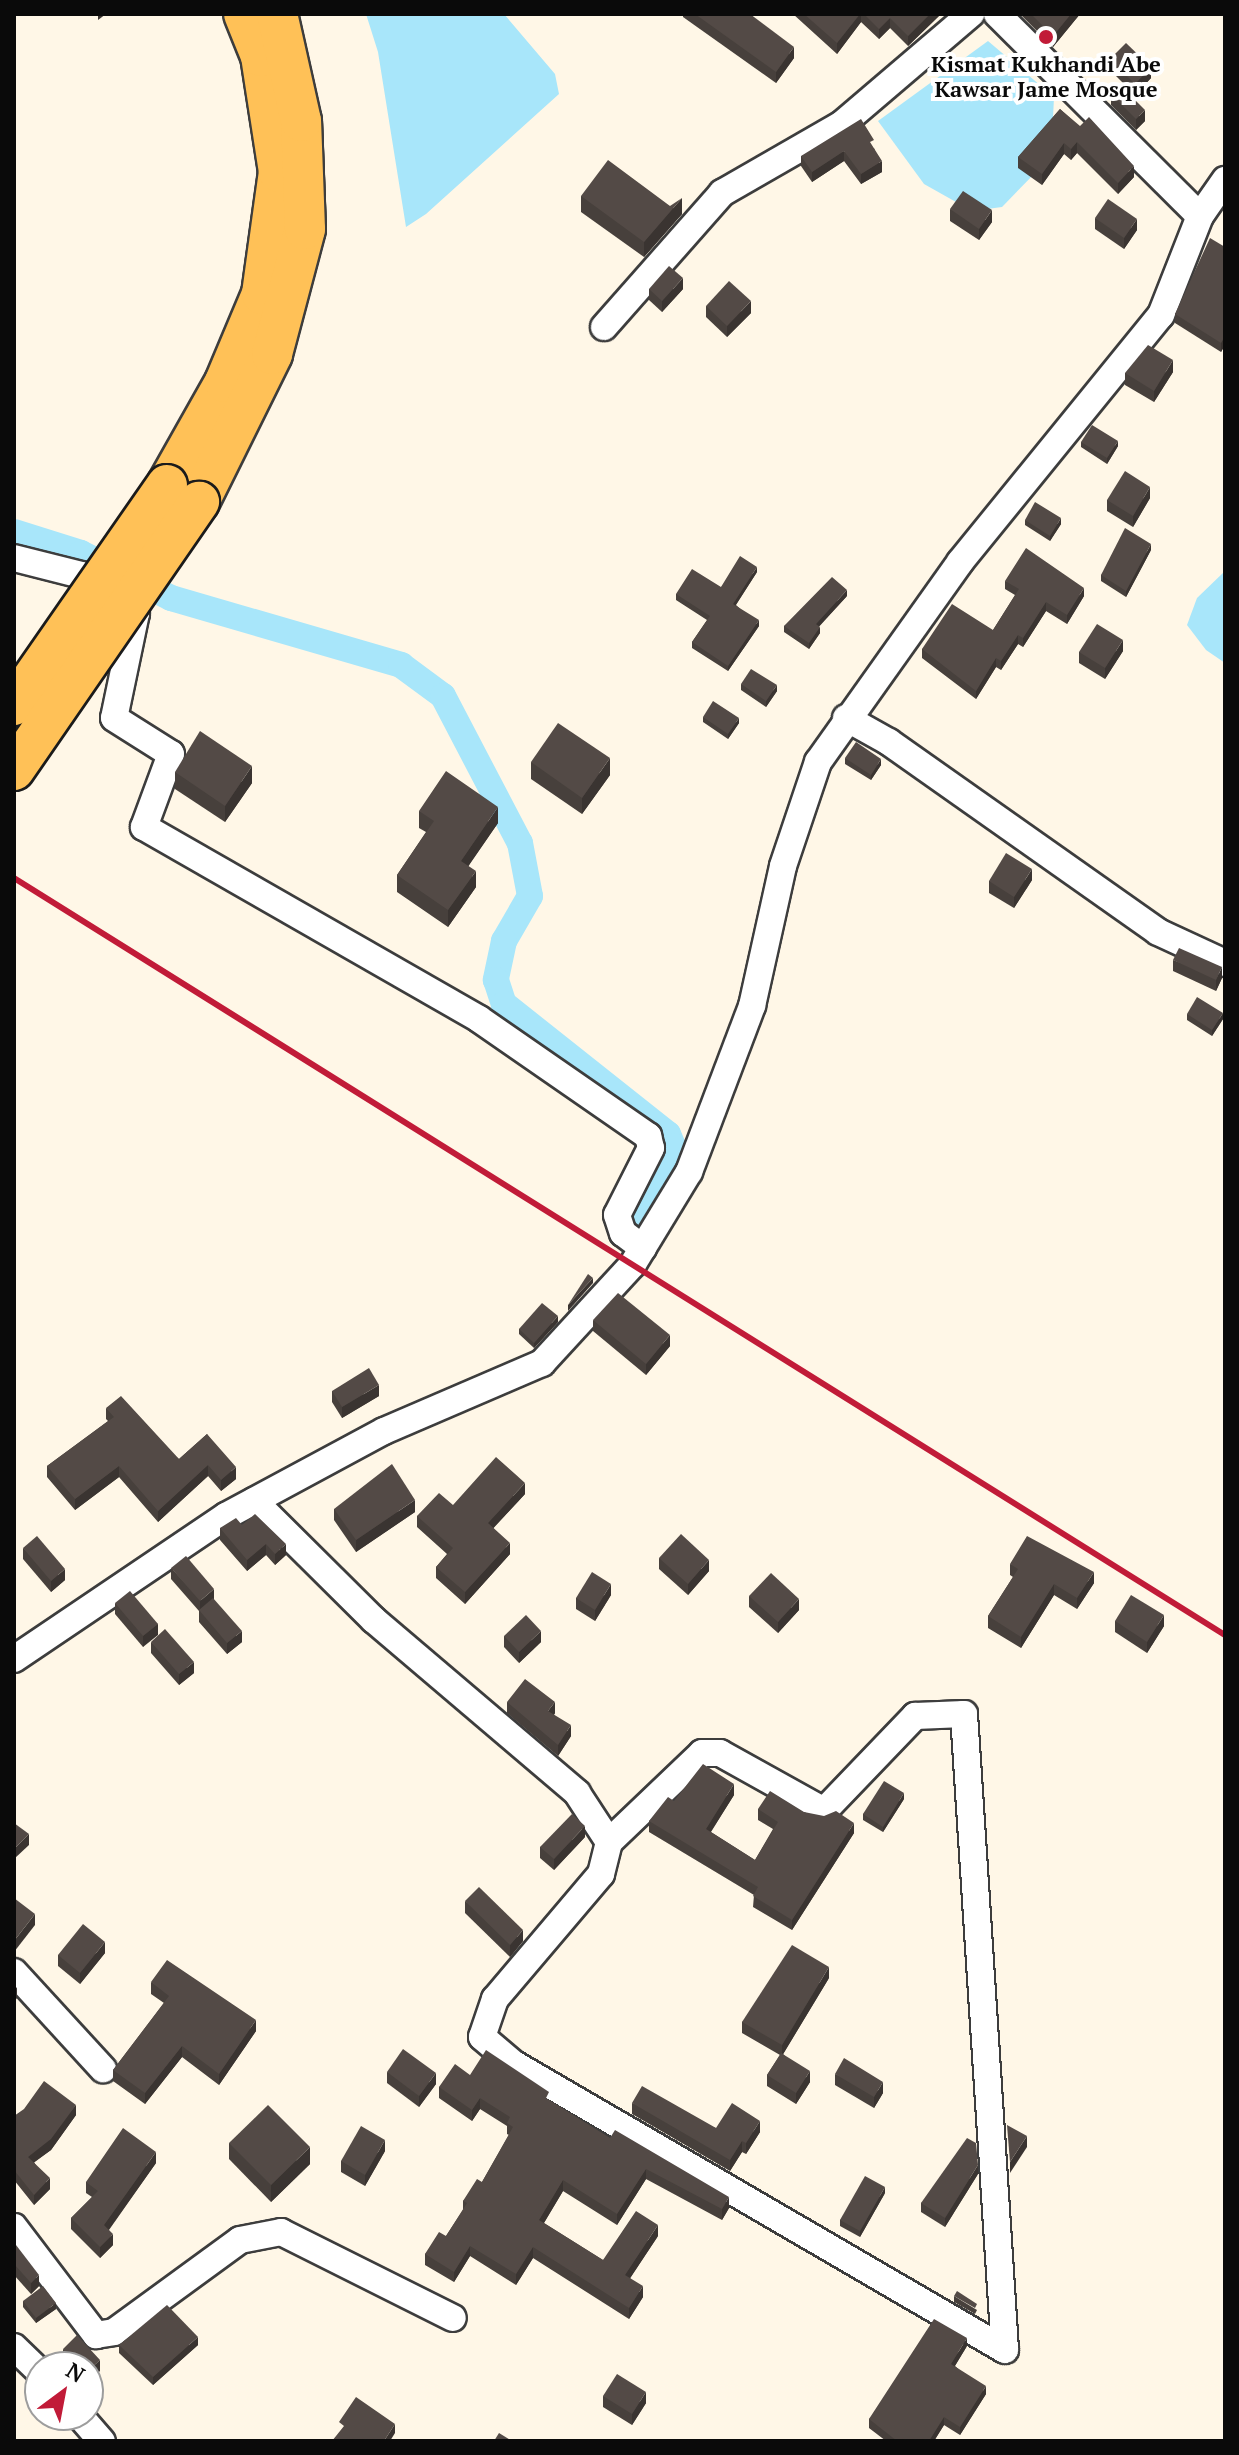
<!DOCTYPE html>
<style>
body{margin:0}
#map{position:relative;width:1239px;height:2455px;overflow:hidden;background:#fff7e7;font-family:"PT Serif",serif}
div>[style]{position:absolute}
.water>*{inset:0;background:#a8e6fa}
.canal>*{height:26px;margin:-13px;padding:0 13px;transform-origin:13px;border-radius:13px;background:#a8e6fa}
.roads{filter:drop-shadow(2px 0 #3d3d3d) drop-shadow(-2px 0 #3d3d3d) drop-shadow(0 2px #3d3d3d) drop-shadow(0 -2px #3d3d3d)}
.minor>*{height:26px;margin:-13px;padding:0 13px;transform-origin:13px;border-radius:13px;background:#fff}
.primary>*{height:40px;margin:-20px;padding:0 20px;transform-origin:20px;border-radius:20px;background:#ffc157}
.rail>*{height:6px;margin:-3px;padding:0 3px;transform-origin:3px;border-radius:3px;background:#c11b38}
.bridges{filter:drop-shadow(2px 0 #1b1b1b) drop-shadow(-2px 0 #1b1b1b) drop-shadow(0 2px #1b1b1b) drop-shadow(0 -2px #1b1b1b)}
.primary-bridge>*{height:40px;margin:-20px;padding:0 20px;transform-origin:20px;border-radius:20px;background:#ffc157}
.wall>*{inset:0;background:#47403c}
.shaded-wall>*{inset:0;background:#3a3431}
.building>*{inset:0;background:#534a46}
.dots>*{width:22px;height:22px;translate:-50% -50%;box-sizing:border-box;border:4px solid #fff;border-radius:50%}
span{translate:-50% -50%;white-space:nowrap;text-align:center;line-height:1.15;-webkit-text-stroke:8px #fff;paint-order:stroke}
.poi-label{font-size:22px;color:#0a0a0a;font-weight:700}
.frame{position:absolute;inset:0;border:16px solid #0a0a0a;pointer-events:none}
.north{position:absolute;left:24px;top:2351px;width:80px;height:80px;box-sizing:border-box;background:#fff;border:2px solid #9d9d9d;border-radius:50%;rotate:32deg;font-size:22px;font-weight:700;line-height:32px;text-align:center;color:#0a0a0a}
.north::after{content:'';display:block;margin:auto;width:28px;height:36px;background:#c11b38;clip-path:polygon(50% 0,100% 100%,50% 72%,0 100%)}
</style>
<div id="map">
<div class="water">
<i style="clip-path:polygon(366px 14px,504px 14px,555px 74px,559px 94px,426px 214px,406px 227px,378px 52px)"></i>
<i style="clip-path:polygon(988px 41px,1054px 97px,1053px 118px,1038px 170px,1002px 207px,972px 211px,924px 184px,878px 121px)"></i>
<i style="clip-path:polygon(1225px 571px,1225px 663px,1206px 650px,1187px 625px,1197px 598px)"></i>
</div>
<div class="canal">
<i style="left:14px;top:532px;width:70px;rotate:17.4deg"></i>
<i style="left:81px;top:553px;width:101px;rotate:26.6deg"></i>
<i style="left:171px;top:598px;width:240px;rotate:16.2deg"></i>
<i style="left:401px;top:665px;width:52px;rotate:36.4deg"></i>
<i style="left:443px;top:696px;width:166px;rotate:62.4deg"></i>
<i style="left:520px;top:843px;width:54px;rotate:79.3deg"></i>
<i style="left:530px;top:896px;width:52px;rotate:120deg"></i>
<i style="left:504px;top:941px;width:40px;rotate:102deg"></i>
<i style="left:496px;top:980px;width:25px;rotate:72deg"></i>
<i style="left:504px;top:1004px;width:209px;rotate:38.4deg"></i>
<i style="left:668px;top:1134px;width:13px;rotate:67deg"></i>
<i style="left:673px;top:1146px;width:83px;rotate:114.1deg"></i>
</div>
<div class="roads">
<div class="minor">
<i style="left:997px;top:14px;width:286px;rotate:44.9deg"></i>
<i style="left:604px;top:327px;width:179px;rotate:-48.6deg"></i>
<i style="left:722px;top:193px;width:138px;rotate:-29.9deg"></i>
<i style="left:842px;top:124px;width:170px;rotate:-40.5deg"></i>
<i style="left:14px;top:558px;width:69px;rotate:14.2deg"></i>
<i style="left:81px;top:575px;width:67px;rotate:34.6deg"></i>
<i style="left:136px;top:613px;width:107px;rotate:101.8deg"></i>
<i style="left:114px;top:718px;width:67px;rotate:32.3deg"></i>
<i style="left:171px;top:754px;width:78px;rotate:110.3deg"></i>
<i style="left:144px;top:827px;width:386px;rotate:29.8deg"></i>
<i style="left:479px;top:1019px;width:206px;rotate:34.7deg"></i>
<i style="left:648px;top:1136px;width:12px;rotate:76deg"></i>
<i style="left:651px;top:1148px;width:75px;rotate:116.9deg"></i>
<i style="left:617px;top:1215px;width:19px;rotate:72deg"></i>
<i style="left:623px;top:1233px;width:25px;rotate:37deg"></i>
<i style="left:846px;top:718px;width:49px;rotate:29.2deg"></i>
<i style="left:889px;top:742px;width:329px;rotate:35.2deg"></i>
<i style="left:1158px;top:932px;width:74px;rotate:24.8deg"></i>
<i style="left:254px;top:1501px;width:169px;rotate:44.8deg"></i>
<i style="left:374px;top:1620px;width:267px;rotate:40.4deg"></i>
<i style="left:577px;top:1793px;width:59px;rotate:56.9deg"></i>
<i style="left:609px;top:1842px;width:33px;rotate:104deg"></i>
<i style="left:601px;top:1874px;width:164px;rotate:130.3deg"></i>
<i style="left:495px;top:1999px;width:40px;rotate:108.9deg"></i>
<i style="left:482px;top:2037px;width:42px;rotate:40.2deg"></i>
<i style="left:514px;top:2064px;width:568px;rotate:30.22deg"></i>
<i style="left:14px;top:1659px;width:256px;rotate:-34deg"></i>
<i style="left:226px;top:1516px;width:179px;rotate:-28.3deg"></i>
<i style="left:384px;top:1431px;width:172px;rotate:-23.3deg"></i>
<i style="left:542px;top:1363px;width:134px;rotate:-47.4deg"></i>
<i style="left:633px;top:1264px;width:108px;rotate:-58.7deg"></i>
<i style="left:689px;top:1172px;width:178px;rotate:-69.2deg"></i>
<i style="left:752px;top:1006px;width:143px;rotate:-77.5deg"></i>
<i style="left:783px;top:866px;width:110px;rotate:-71.4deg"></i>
<i style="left:818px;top:762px;width:245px;rotate:-54.6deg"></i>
<i style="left:960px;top:562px;width:318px;rotate:-50.9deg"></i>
<i style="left:1161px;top:315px;width:106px;rotate:-68.5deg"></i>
<i style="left:1200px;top:216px;width:44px;rotate:-55.2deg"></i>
<i style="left:609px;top:1842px;width:129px;rotate:-43.7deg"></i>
<i style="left:702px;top:1753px;width:18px"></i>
<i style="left:720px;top:1753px;width:119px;rotate:29.1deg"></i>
<i style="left:824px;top:1811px;width:132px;rotate:-46.2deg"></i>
<i style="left:915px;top:1716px;width:49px;rotate:-2.3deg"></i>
<i style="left:964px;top:1714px;width:637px;rotate:86.31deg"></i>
<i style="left:14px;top:1972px;width:132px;rotate:47.5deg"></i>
<i style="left:14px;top:2227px;width:136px;rotate:52.8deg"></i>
<i style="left:96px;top:2335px;width:18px;rotate:-9deg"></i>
<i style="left:114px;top:2332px;width:156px;rotate:-36.1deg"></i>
<i style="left:240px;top:2240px;width:42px;rotate:-11deg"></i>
<i style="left:281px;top:2232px;width:192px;rotate:26.6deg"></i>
<i style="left:14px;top:2347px;width:36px;rotate:44deg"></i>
<i style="left:79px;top:2415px;width:35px;rotate:49deg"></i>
</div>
<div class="primary">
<i style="left:167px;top:485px;width:118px;rotate:-60.6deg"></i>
<i style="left:225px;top:382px;width:95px;rotate:-67.2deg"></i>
<i style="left:262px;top:294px;width:123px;rotate:-82.1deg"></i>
<i style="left:279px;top:172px;width:117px;rotate:-98.8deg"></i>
<i style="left:261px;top:56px;width:45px;rotate:-112deg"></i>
<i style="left:199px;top:502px;width:165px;rotate:-63.7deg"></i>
<i style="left:272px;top:354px;width:129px;rotate:-75.2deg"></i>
<i style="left:305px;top:229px;width:108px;rotate:-92.1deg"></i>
<i style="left:301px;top:121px;width:110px;rotate:-102.6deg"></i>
</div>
</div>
<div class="rail">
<i style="left:14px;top:878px;width:1428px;rotate:32.01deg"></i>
</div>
<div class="bridges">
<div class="primary-bridge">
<i style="left:14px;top:705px;width:268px;rotate:-55.2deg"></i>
<i style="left:14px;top:770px;width:326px;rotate:-55.4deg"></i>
</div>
</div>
<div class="wall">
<i style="clip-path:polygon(683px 14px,750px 14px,794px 58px,776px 83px,683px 17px)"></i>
<i style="clip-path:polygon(793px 14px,941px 14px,908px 46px,890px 28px,879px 39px,861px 22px,837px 54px)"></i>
<i style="clip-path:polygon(1020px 14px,1080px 14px,1053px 47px)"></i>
<i style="clip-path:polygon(1110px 59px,1151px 78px,1135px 95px,1110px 70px)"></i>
<i style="clip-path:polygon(1111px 94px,1145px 121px,1136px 130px,1111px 105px)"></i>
<i style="clip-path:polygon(1060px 109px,1134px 177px,1118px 194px,1077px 153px,1071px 160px,1064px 154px,1042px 185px,1018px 168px,1018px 157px)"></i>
<i style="clip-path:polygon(874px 148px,882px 172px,861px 184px,844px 161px,812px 182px,801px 166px,801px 156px)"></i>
<i style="clip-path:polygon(581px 196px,670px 206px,682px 214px,644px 257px,581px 212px)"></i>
<i style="clip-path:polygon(950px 209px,992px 222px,979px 240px,950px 221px)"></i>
<i style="clip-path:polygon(1095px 218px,1137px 230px,1124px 249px,1095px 229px)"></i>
<i style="clip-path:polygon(1225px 247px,1225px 345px,1221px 352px,1175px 323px,1175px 314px)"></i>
<i style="clip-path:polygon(649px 289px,683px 289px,662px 312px,649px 300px)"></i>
<i style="clip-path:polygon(706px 306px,751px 313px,727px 337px,706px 317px)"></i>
<i style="clip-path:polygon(1173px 372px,1154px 402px,1125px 385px,1125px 373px)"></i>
<i style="clip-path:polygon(1081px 442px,1118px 446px,1107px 464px,1081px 447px)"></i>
<i style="clip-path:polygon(1150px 498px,1133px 527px,1107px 511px,1107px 500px)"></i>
<i style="clip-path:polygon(1025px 520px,1061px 524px,1050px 541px,1025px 525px)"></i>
<i style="clip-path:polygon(1151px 550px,1126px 597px,1101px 581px,1101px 575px)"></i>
<i style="clip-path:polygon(757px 572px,736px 605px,759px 626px,728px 671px,692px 648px,692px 642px,707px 620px,676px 600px,676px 594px,721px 587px)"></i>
<i style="clip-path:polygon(1005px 581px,1084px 596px,1067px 624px,1046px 611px,1023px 647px,1018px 644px,1001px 670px,996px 667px,976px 699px,922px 658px,922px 649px,993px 630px,1015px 595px,1005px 589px)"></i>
<i style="clip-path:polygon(847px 596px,819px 626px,820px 633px,809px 649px,784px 632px,784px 626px)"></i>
<i style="clip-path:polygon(1123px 651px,1105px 679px,1079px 663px,1079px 652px)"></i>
<i style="clip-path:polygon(741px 684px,777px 691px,766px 707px,741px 690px)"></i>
<i style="clip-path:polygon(703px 717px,739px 723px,728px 739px,703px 722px)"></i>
<i style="clip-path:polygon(845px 758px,881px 765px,871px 780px,845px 764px)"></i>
<i style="clip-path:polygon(531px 762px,610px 775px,582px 814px,531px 779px)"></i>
<i style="clip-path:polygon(175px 772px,252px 783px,225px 822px,175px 789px)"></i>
<i style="clip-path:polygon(419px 811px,498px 823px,468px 866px,476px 887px,448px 927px,397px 892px,397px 875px,426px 832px,419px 828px)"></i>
<i style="clip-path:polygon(1032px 880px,1014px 908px,989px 893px,989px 881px)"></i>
<i style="clip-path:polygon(1173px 960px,1222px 978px,1216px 991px,1173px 971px)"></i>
<i style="clip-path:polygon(1187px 1014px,1223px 1019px,1212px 1036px,1187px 1020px)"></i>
<i style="clip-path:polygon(593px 1320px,670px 1346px,646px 1375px,593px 1331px)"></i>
<i style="clip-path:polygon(558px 1322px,534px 1348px,519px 1334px,519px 1329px)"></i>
<i style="clip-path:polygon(332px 1391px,379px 1396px,342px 1418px,332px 1402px)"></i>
<i style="clip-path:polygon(106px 1408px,179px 1459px,207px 1434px,236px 1479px,221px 1491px,208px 1476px,158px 1522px,119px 1477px,75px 1510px,47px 1477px,47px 1466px,108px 1421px,106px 1419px)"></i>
<i style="clip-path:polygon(525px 1494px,493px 1528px,510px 1554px,465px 1604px,436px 1578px,436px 1567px,447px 1554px,417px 1527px,417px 1516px,453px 1505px)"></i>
<i style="clip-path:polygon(334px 1509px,415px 1512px,356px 1552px,334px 1520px)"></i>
<i style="clip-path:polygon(242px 1525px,286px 1555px,275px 1565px,266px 1555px,247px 1571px,220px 1540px,220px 1528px)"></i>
<i style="clip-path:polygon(23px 1548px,65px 1580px,51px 1592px,23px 1559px)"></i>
<i style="clip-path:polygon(659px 1558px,709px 1571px,688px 1595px,659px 1569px)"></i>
<i style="clip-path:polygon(1010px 1564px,1094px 1583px,1077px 1609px,1054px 1595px,1021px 1648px,988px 1628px,988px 1616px,1013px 1577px,1010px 1575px)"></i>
<i style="clip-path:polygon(171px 1568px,242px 1642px,227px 1654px,199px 1622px,199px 1611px,171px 1579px)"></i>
<i style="clip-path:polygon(611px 1595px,595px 1621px,576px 1609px,576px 1598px)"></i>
<i style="clip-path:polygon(749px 1596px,799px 1610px,778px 1633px,749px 1607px)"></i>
<i style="clip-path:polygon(115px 1603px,158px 1624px,143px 1647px,115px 1614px)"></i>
<i style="clip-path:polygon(1115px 1621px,1164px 1626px,1147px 1653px,1115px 1632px)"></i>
<i style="clip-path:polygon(504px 1636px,541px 1642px,519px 1663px,504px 1647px)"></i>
<i style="clip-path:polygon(151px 1642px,194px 1673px,179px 1685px,151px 1653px)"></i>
<i style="clip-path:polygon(507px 1702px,555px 1713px,554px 1715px,571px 1736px,558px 1756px,507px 1713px)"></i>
<i style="clip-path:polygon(734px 1795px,711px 1832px,755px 1860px,773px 1829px,758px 1820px,758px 1809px,804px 1812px,854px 1833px,792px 1930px,753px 1907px,754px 1895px,649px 1832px,649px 1821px,674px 1801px)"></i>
<i style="clip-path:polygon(904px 1799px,883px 1832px,863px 1820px,863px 1814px)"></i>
<i style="clip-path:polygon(585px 1837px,554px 1870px,540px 1858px,540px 1847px)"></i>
<i style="clip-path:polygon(465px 1901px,523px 1941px,510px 1957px,465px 1913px)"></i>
<i style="clip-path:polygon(105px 1953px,80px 1984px,58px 1966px,58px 1955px)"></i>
<i style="clip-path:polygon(829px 1978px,783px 2054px,810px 2082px,796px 2104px,767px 2086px,767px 2075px,780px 2055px,742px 2033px,742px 2022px)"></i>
<i style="clip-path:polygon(151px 1982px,256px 2031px,219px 2085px,182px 2057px,145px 2104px,113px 2081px,113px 2070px,164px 2003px,151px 1994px)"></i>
<i style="clip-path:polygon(387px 2072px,436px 2084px,419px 2107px,387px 2083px)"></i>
<i style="clip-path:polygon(835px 2074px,883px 2093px,874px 2108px,835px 2085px)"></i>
<i style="clip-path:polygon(470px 2075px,549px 2100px,610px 2138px,729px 2208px,722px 2220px,646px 2179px,617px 2225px,563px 2191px,544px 2223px,603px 2260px,658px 2236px,630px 2278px,643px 2297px,629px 2319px,533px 2258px,516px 2285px,470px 2256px,454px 2282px,425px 2265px,425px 2254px,446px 2236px,463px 2210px,463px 2201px,482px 2182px,509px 2135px,507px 2134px,507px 2126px,480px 2109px,472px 2121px,439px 2098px,439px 2087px)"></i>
<i style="clip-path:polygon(632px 2103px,716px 2128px,760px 2132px,746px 2154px,742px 2152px,730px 2171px,632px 2114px)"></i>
<i style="clip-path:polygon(76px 2115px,51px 2150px,34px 2162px,50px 2189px,34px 2205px,14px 2180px,14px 2116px)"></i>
<i style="clip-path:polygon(229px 2143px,310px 2164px,271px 2202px,229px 2159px)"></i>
<i style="clip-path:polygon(385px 2151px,365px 2186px,341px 2172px,341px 2161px)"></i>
<i style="clip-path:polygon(156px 2163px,109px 2230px,113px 2245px,100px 2258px,71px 2229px,71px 2218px,92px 2197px,86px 2193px,86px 2182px)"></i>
<i style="clip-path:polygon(978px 2174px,945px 2227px,921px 2212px,921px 2203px)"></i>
<i style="clip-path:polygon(885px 2193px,860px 2237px,840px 2226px,840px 2220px)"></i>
<i style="clip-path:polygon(14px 2246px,39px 2286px,31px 2294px,14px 2275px)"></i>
<i style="clip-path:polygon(954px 2296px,977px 2310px,975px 2314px,954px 2302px)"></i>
<i style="clip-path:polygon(23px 2301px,56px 2309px,36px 2323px,23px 2307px)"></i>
<i style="clip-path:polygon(119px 2345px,198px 2345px,153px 2385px,119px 2353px)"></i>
<i style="clip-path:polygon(967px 2346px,955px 2366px,986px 2394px,960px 2435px,944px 2425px,934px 2441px,886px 2441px,869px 2428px,869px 2419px)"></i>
<i style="clip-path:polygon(63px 2349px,100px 2371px,88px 2367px,68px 2367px,63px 2360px)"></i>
<i style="clip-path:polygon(603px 2396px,646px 2403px,632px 2425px,603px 2407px)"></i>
</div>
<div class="shaded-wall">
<i style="clip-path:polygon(98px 14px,106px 14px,98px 20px)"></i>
<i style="clip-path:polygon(860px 14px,861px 14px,861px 22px,837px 54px,837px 43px)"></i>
<i style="clip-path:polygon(930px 14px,941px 14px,908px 46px,908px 36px)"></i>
<i style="clip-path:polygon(1071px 14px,1080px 14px,1053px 47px,1053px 36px)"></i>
<i style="clip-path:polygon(890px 18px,890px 28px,879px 39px,879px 29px)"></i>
<i style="clip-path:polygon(794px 47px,794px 58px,776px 83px,776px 72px)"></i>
<i style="clip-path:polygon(1151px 67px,1151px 78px,1135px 95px,1135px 84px)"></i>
<i style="clip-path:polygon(1145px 110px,1145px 121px,1136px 130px,1136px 119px)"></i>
<i style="clip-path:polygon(1077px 142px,1077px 153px,1071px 160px,1071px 149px)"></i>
<i style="clip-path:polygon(1064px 143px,1064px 154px,1042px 185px,1042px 174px)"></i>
<i style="clip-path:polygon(844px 151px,844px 161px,812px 182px,812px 172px)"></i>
<i style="clip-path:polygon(882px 161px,882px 172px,861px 184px,861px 174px)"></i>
<i style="clip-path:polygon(1134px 166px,1134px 177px,1118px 194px,1118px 183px)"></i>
<i style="clip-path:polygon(682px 198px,682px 214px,644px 257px,644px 242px)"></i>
<i style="clip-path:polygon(992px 210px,992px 222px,979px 240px,979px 229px)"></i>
<i style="clip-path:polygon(1137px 219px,1137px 230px,1124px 249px,1124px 238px)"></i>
<i style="clip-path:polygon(683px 278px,683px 289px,662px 312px,662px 301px)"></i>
<i style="clip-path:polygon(751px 301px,751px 313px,727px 337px,727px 326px)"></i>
<i style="clip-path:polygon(1225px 336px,1225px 345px,1221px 352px,1221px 343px)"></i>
<i style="clip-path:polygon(1173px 360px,1173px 372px,1154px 402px,1154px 391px)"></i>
<i style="clip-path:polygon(1118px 441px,1118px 446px,1107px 464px,1107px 458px)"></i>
<i style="clip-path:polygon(1150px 487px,1150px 498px,1133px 527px,1133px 516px)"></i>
<i style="clip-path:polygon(1061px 518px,1061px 524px,1050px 541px,1050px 536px)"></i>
<i style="clip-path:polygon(1151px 544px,1151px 550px,1126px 597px,1126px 591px)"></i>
<i style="clip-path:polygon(757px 567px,757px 572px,733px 609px,733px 604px)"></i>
<i style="clip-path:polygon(1084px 588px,1084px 596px,1067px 624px,1067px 615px)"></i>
<i style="clip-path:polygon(847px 590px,847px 596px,816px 630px,816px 624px)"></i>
<i style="clip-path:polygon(1046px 602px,1046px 611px,1023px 647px,1023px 638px)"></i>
<i style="clip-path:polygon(759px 620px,759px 626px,728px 671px,728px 666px)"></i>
<i style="clip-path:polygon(820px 627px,820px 633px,809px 649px,809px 643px)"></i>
<i style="clip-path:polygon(1018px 635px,1018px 644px,1001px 670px,1001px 661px)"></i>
<i style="clip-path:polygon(1123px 640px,1123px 651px,1105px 679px,1105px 668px)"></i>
<i style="clip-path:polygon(996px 658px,996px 667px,976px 699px,976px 691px)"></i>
<i style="clip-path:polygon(777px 685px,777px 691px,766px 707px,766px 701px)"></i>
<i style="clip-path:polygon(739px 718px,739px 723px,728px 739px,728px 734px)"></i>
<i style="clip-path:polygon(610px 758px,610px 775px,582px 814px,582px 798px)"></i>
<i style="clip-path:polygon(881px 759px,881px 765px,871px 780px,871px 775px)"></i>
<i style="clip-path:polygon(252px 766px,252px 783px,225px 822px,225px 806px)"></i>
<i style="clip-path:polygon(498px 807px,498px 823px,461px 877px,461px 861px)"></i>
<i style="clip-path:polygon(1032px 869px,1032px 880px,1014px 908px,1014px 897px)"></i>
<i style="clip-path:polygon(476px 871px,476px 887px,448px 927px,448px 910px)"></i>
<i style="clip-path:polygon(1222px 967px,1222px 978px,1216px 991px,1216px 980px)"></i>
<i style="clip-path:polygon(1223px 1013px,1223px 1019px,1212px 1036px,1212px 1030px)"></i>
<i style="clip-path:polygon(593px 1278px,593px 1283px,568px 1311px,568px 1305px)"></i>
<i style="clip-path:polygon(558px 1316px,558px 1322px,534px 1348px,534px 1343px)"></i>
<i style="clip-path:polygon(670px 1335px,670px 1346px,646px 1375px,646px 1364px)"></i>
<i style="clip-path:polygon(379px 1385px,379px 1396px,342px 1418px,342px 1407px)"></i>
<i style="clip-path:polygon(208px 1465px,208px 1476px,158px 1522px,158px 1511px)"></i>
<i style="clip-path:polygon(119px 1466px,119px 1477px,75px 1510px,75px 1499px)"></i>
<i style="clip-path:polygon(236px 1467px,236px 1479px,221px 1491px,221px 1480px)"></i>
<i style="clip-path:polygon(525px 1483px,525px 1494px,488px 1534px,488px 1523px)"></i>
<i style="clip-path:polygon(415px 1500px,415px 1512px,356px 1552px,356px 1540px)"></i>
<i style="clip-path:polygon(510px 1543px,510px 1554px,465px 1604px,465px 1592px)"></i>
<i style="clip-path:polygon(266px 1544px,266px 1555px,247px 1571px,247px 1560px)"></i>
<i style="clip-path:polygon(286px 1544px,286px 1555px,275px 1565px,275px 1554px)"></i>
<i style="clip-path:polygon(709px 1560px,709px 1571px,688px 1595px,688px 1584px)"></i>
<i style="clip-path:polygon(65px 1569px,65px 1580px,51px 1592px,51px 1581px)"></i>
<i style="clip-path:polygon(1094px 1572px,1094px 1583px,1077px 1609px,1077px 1598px)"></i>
<i style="clip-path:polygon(611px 1584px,611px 1595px,595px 1621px,595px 1610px)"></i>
<i style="clip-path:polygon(1054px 1584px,1054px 1595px,1021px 1648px,1021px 1637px)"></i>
<i style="clip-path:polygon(214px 1589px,214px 1600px,200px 1612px,200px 1601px)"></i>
<i style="clip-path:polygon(799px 1599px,799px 1610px,778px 1633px,778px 1622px)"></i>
<i style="clip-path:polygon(1164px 1615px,1164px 1626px,1147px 1653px,1147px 1642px)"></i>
<i style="clip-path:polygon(158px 1624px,158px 1635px,143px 1647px,143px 1636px)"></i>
<i style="clip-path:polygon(242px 1631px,242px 1642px,227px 1654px,227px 1643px)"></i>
<i style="clip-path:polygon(541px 1631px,541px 1642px,519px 1663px,519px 1652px)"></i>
<i style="clip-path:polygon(194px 1662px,194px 1673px,179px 1685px,179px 1674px)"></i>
<i style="clip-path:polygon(555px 1702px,555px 1713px,548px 1722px,548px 1711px)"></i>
<i style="clip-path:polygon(571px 1725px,571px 1736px,558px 1756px,558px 1745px)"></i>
<i style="clip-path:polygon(734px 1784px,734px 1795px,706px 1839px,706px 1829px)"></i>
<i style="clip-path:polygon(904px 1793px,904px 1799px,883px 1832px,883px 1827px)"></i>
<i style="clip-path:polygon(854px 1823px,854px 1833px,792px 1930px,792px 1920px)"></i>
<i style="clip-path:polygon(585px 1826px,585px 1837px,554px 1870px,554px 1859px)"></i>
<i style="clip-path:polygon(29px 1834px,29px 1845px,14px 1859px,14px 1849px)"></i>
<i style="clip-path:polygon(35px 1914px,35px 1925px,14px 1952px,14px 1941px)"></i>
<i style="clip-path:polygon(523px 1930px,523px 1941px,510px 1957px,510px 1945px)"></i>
<i style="clip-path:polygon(105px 1942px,105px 1953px,80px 1984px,80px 1973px)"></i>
<i style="clip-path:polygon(829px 1967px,829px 1978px,782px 2056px,782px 2045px)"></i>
<i style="clip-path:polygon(17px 1987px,17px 1998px,14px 2002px,14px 1991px)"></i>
<i style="clip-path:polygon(256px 2020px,256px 2031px,219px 2085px,219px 2074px)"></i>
<i style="clip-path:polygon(182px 2046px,182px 2057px,145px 2104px,145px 2093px)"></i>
<i style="clip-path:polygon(810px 2071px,810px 2082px,796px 2104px,796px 2093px)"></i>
<i style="clip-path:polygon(436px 2073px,436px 2084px,419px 2107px,419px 2096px)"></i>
<i style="clip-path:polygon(883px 2082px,883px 2093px,874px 2108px,874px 2097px)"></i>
<i style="clip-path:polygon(480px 2098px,480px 2109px,472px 2121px,472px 2110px)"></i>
<i style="clip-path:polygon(76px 2105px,76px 2115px,51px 2150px,28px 2167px,28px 2157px)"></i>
<i style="clip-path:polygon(760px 2121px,760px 2132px,746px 2154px,746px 2143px)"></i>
<i style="clip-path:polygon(1027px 2136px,1027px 2147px,1010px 2173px,1010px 2162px)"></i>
<i style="clip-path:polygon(385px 2140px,385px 2151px,365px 2186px,365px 2175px)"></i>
<i style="clip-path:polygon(742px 2141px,742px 2152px,730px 2171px,730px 2160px)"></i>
<i style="clip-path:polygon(310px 2147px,310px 2164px,271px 2202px,271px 2185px)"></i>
<i style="clip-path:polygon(156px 2152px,156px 2163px,104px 2236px,104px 2225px)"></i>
<i style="clip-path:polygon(978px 2165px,978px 2174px,945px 2227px,945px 2218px)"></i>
<i style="clip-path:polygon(646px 2169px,646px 2179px,617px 2225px,617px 2214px)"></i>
<i style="clip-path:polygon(50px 2178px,50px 2189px,34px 2205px,34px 2195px)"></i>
<i style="clip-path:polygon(563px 2180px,563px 2191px,539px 2231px,539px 2220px)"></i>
<i style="clip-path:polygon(885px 2187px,885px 2193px,860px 2237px,860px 2231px)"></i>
<i style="clip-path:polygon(729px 2197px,729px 2208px,722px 2220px,722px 2209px)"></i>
<i style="clip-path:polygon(658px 2225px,658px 2236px,625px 2286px,625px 2275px)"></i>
<i style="clip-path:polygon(113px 2234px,113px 2245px,100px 2258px,100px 2247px)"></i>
<i style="clip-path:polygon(470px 2246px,470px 2256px,454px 2282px,454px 2272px)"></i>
<i style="clip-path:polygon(533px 2247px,533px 2258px,516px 2285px,516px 2274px)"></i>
<i style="clip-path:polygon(39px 2275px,39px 2286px,31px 2294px,31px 2283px)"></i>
<i style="clip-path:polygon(643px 2286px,643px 2297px,629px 2319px,629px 2308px)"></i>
<i style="clip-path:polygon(56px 2303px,56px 2309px,36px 2323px,36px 2318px)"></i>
<i style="clip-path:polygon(198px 2337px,198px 2345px,153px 2385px,153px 2377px)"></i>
<i style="clip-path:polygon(967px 2338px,967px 2346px,951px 2372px,951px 2364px)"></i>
<i style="clip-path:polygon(100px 2360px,100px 2371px,88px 2382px,88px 2371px)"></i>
<i style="clip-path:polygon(986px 2386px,986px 2394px,960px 2435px,960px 2427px)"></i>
<i style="clip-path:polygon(646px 2392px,646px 2403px,632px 2425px,632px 2414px)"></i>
<i style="clip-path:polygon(944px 2417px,944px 2425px,934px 2441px,929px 2441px)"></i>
<i style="clip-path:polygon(395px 2424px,395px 2433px,390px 2441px,384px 2441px)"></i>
</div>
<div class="building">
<i style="clip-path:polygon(695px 14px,750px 14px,794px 47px,776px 72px)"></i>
<i style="clip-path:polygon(804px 14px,860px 14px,837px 43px)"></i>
<i style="clip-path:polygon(864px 14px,930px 14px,908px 36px,890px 18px,879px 29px)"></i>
<i style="clip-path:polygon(1031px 14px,1071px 14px,1053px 36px)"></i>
<i style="clip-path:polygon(1126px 43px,1151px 67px,1135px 84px,1110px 59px)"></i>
<i style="clip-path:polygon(1120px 85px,1145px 110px,1136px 119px,1111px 94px)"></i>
<i style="clip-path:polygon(1060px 109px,1080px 126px,1089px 117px,1134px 166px,1118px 183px,1077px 142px,1071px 149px,1064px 143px,1042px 174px,1018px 157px)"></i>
<i style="clip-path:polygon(861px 119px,874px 140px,870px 142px,882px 161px,861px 174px,844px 151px,812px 172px,801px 156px)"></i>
<i style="clip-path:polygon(608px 160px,670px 206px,682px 198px,644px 242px,581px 196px)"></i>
<i style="clip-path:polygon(963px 191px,992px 210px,979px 229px,950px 209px)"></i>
<i style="clip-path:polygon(1108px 199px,1137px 219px,1124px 238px,1095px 218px)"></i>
<i style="clip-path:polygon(1210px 238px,1225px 247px,1225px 336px,1221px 343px,1175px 314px)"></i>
<i style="clip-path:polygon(669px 266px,683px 278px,662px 301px,649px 289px)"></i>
<i style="clip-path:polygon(729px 281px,751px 301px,727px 326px,706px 306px)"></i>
<i style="clip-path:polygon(1148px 345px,1173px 360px,1154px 391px,1125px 373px)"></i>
<i style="clip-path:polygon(1092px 425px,1118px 441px,1107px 458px,1081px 442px)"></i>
<i style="clip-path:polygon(1125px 471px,1150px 487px,1133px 516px,1107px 500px)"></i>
<i style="clip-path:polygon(1035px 502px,1061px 518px,1050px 536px,1025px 520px)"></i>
<i style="clip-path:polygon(1125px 528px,1151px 544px,1126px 591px,1101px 575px)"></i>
<i style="clip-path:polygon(1026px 548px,1084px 588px,1067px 615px,1046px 602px,1023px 638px,1018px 635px,1001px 661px,996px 658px,976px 691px,922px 649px,952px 604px,993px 630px,1019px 589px,1005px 581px)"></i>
<i style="clip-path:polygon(740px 556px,757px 567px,733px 604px,759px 620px,728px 666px,692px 642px,710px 616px,676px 594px,692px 569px,721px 587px)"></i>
<i style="clip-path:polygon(832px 577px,847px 590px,816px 624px,820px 627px,809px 643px,784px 626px)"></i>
<i style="clip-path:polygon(1097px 624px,1123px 640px,1105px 668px,1079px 652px)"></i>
<i style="clip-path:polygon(751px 669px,777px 685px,766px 701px,741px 684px)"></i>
<i style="clip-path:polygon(713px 701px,739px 718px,728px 734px,703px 717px)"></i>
<i style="clip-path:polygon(558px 723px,610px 758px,582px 798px,531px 762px)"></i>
<i style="clip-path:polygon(200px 731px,252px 766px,225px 806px,175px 772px)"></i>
<i style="clip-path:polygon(856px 742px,881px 759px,871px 775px,845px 758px)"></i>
<i style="clip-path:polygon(446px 771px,498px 807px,461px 861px,476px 871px,448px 910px,397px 875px,434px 821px,419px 811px)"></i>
<i style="clip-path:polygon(1006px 853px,1032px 869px,1014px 897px,989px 881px)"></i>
<i style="clip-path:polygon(1179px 948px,1222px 967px,1216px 980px,1173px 960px)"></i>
<i style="clip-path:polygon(1197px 997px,1223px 1013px,1212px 1030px,1187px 1014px)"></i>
<i style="clip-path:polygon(588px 1274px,593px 1278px,568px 1305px)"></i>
<i style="clip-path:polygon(618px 1293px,670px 1335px,646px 1364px,593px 1320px)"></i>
<i style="clip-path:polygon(542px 1303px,558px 1316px,534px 1343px,519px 1329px)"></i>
<i style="clip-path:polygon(369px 1368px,379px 1385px,342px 1407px,332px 1391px)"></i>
<i style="clip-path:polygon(121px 1396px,179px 1459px,207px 1434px,236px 1467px,221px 1480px,208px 1465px,158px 1511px,119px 1466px,75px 1499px,47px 1466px,114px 1417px,106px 1408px)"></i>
<i style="clip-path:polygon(496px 1457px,525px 1483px,488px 1523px,510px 1543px,465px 1592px,436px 1567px,453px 1548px,417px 1516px,439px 1493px,453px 1505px)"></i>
<i style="clip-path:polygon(392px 1464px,415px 1500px,356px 1540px,334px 1509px)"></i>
<i style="clip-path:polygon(255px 1514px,286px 1544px,275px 1554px,266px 1544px,247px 1560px,220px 1528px,236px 1518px,242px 1525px)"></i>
<i style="clip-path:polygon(681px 1534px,709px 1560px,688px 1584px,659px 1558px)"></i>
<i style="clip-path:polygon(37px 1536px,65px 1569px,51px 1581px,23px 1548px)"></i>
<i style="clip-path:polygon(1027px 1536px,1094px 1572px,1077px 1598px,1054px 1584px,1021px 1637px,988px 1616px,1018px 1569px,1010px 1564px)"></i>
<i style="clip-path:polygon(186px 1556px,214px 1589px,200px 1601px,171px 1568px)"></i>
<i style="clip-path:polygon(592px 1572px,611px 1584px,595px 1610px,576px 1598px)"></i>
<i style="clip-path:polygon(771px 1573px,799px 1599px,778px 1622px,749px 1596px)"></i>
<i style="clip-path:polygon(130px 1591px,158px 1624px,143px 1636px,115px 1603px)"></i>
<i style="clip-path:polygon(1131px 1595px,1164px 1615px,1147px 1642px,1115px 1621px)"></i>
<i style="clip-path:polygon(213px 1598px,242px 1631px,227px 1643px,199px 1610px)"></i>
<i style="clip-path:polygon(526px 1615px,541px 1631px,519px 1652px,504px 1636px)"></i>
<i style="clip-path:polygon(165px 1629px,194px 1662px,179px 1674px,151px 1642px)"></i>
<i style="clip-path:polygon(525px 1679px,555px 1702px,548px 1711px,571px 1725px,558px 1745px,507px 1702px)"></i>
<i style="clip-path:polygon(703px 1764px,734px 1784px,706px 1829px,755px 1860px,778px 1822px,758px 1809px,770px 1791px,804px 1812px,824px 1816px,836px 1811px,854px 1823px,792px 1920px,753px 1896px,758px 1887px,649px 1821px,668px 1797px,674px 1801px)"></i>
<i style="clip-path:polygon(884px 1781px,904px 1793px,883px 1827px,863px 1814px)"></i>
<i style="clip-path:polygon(572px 1814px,585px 1826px,554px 1859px,540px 1847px)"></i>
<i style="clip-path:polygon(14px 1823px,29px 1834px,14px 1849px)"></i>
<i style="clip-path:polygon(479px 1887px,523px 1930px,510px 1945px,465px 1901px)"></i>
<i style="clip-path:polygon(14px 1898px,35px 1914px,14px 1941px)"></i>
<i style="clip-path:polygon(83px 1924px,105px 1942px,80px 1973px,58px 1955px)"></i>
<i style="clip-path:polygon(792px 1945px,829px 1967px,782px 2045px,742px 2022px)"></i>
<i style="clip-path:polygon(167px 1960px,256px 2020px,219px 2074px,182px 2046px,145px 2093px,113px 2070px,169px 1996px,151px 1982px)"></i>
<i style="clip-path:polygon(403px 2049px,436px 2073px,419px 2096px,387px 2072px)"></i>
<i style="clip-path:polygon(486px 2050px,549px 2092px,546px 2098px,610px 2138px,615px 2130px,729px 2197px,722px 2209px,646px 2169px,617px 2214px,563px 2180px,539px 2220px,603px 2260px,636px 2211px,658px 2225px,625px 2275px,643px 2286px,629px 2308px,533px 2247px,516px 2274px,470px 2246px,454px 2272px,425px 2254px,439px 2232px,446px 2236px,467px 2203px,463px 2201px,477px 2179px,482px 2182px,513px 2127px,507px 2123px,510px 2117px,480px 2098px,472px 2110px,439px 2087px,455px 2064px,470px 2075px)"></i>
<i style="clip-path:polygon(781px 2053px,810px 2071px,796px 2093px,767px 2075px)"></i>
<i style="clip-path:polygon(844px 2058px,883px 2082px,874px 2097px,835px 2074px)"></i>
<i style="clip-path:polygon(44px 2081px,76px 2105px,51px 2139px,28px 2157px,50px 2178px,34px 2195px,14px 2170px,14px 2116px,24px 2109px)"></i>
<i style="clip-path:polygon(642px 2086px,716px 2128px,732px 2103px,760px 2121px,746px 2143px,742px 2141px,730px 2160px,632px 2103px)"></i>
<i style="clip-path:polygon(268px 2105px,310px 2147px,271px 2185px,229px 2143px)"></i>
<i style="clip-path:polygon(1007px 2125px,1027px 2136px,1010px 2162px)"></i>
<i style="clip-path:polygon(361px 2126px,385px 2140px,365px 2175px,341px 2161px)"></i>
<i style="clip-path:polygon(123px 2128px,156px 2152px,104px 2225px,113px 2234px,100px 2247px,71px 2218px,98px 2191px,86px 2182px)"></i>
<i style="clip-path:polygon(967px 2138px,976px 2143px,978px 2165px,945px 2218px,921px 2203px)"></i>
<i style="clip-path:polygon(865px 2176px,885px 2187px,860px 2231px,840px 2220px)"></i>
<i style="clip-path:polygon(16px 2245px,39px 2275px,31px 2283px,14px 2264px,14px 2246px)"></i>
<i style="clip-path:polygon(43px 2286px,56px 2303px,36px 2318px,23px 2301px)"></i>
<i style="clip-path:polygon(957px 2291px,977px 2304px,975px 2308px,954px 2296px)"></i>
<i style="clip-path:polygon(167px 2305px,198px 2337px,153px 2377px,119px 2345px)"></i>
<i style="clip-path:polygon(934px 2319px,967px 2338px,951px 2364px,986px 2386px,960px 2427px,944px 2417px,929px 2441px,897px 2441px,869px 2419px)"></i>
<i style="clip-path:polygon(77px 2335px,100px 2360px,88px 2371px,88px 2367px,76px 2367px,63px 2349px)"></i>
<i style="clip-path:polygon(617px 2374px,646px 2392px,632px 2414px,603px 2396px)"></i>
<i style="clip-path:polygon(356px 2397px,395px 2424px,384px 2441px,332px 2441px,344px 2426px,339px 2422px)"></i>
<i style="clip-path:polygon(499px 2433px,512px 2441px,494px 2441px)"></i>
</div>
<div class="dots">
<i style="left:1046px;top:37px;background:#c11b38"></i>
</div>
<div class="poi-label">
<span style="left:1046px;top:76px">Kismat Kukhandi Abe<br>Kawsar Jame Mosque</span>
</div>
<div class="frame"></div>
<div class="north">N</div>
</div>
